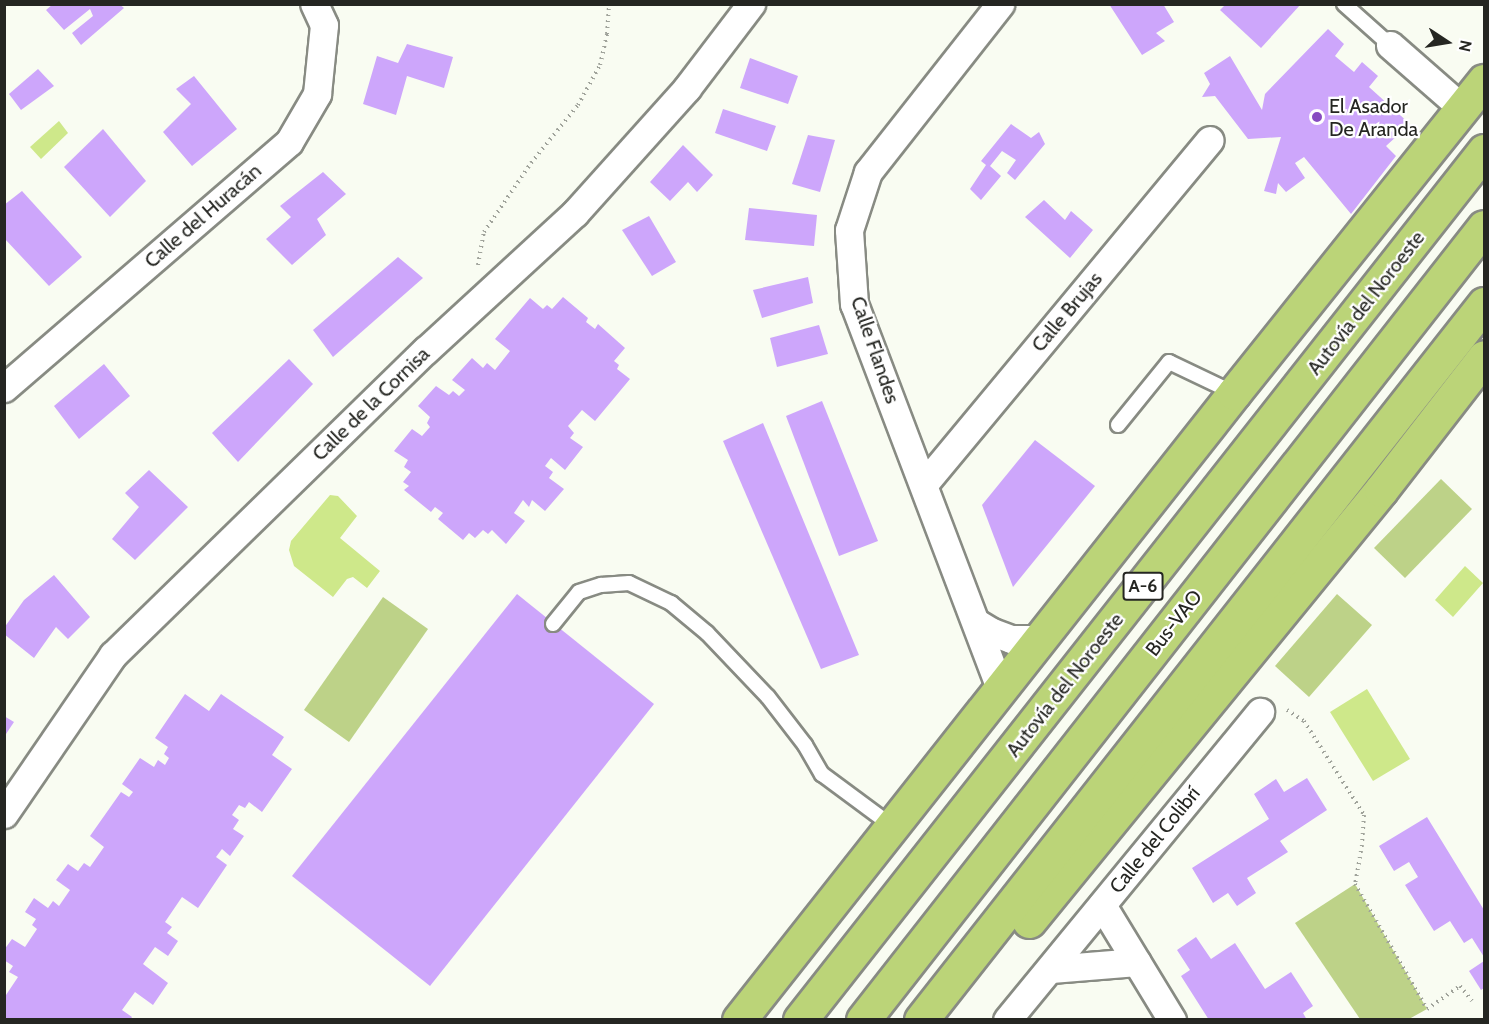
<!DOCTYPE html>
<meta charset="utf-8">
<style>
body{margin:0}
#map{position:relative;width:1489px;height:1024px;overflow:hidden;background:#f9fcf2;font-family:Cabin,sans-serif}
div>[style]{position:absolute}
.green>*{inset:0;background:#bdd288}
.water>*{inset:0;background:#cee88a}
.building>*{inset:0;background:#cda6fb}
.path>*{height:4px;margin-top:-2px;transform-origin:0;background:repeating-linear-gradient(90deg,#a0a39b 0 1.5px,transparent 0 6px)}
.roads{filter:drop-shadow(2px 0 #888b83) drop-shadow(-2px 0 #888b83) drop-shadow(0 2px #888b83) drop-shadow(0 -2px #888b83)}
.lane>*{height:14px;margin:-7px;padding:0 7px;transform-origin:7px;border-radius:7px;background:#fff}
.street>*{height:27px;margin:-13.5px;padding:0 13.5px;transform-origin:13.5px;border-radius:13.5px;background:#fff}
.highway>*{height:33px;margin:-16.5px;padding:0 16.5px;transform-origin:16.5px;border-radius:16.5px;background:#bbd478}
.dots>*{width:16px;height:16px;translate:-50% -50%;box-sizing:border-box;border:3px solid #fff;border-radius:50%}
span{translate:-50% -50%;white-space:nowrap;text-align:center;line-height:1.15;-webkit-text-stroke:4.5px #fff;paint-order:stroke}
.shield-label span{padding:2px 4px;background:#fff;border:2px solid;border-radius:4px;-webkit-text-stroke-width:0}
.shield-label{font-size:18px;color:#252622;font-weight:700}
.poi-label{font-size:20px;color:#252622}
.left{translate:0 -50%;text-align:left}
.street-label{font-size:20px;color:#252622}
.frame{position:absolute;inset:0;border:6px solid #252622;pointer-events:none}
.north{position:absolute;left:1417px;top:12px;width:60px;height:60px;-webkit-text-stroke:4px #fff;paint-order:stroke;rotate:102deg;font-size:16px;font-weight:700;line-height:24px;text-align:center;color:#252622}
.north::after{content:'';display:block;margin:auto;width:21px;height:27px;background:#252622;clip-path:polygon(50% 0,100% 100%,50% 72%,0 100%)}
</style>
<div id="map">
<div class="green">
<i style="clip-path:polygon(1441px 479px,1472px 509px,1405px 578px,1374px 548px)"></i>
<i style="clip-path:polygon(1337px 594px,1372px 625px,1309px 697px,1275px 666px)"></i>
<i style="clip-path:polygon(383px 597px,428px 629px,349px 742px,304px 710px)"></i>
<i style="clip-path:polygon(1355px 884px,1427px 1009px,1409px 1019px,1360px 1019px,1295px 923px)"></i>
</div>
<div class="water">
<i style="clip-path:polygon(59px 121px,68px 133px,41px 159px,30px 147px)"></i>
<i style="clip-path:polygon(330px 495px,338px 496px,357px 516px,340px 538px,380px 571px,367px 588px,353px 577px,347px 579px,333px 597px,294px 566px,289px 550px,291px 541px)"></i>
<i style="clip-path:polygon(1465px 566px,1483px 583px,1453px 617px,1435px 600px)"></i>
<i style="clip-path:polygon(1367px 689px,1410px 759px,1373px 781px,1330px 712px)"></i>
</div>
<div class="building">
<i style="clip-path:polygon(53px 4px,119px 4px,124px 8px,81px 45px,72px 33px,93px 16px,90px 9px,64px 30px,46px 10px)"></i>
<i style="clip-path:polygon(1109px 4px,1163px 4px,1174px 22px,1156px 33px,1165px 41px,1142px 55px)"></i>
<i style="clip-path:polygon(1226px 4px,1301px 4px,1261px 48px,1220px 10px)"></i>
<i style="clip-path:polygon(1328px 29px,1344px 44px,1335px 56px,1354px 72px,1362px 62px,1378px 76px,1369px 87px,1410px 124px,1386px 146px,1396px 156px,1351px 214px,1304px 157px,1295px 163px,1305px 178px,1286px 192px,1278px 183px,1276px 194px,1264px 191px,1281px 137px,1248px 139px,1215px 96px,1202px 97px,1210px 84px,1204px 73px,1230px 56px,1262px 110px,1265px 94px)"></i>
<i style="clip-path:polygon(407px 44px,453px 57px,444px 88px,407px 76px,396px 115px,363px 104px,377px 56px,398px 63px)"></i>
<i style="clip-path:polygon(750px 58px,798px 76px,788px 104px,740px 88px)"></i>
<i style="clip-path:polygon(38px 69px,54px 86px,21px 110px,9px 94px)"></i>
<i style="clip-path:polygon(194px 76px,237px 129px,192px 166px,163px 132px,191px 104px,176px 89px)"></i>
<i style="clip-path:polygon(723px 109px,776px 126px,767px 151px,715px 133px)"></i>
<i style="clip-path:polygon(1011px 124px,1031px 138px,1039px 132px,1045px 144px,1015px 180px,1007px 173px,1016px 160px,1002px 151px,990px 166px,1001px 176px,981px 200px,970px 189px,986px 165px,981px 161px)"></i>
<i style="clip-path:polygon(103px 129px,146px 181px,110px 217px,64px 167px)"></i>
<i style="clip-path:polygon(808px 135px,835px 140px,820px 192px,792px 184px)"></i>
<i style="clip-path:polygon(683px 145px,713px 175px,697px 192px,688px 182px,670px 201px,650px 182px)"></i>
<i style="clip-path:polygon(323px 172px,346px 194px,317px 219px,326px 235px,292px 265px,266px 239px,291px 217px,280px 206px)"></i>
<i style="clip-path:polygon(22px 191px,82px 257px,49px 286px,4px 238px,4px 205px)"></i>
<i style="clip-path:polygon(1044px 200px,1065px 220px,1071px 211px,1093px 230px,1070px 258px,1025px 217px)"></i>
<i style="clip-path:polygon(749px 208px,817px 215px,814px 246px,745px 240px)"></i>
<i style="clip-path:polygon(649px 216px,676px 262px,652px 276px,622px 230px)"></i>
<i style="clip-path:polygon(398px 257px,423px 278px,333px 357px,313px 330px)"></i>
<i style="clip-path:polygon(808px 277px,813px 303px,762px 318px,753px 290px)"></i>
<i style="clip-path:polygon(563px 297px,588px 318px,586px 322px,595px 329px,598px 324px,625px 348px,614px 361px,619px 365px,617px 369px,630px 379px,595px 421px,582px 410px,568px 426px,574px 433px,570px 438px,583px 447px,565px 470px,551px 458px,545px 466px,553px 472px,549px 478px,564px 489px,545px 511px,532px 500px,529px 507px,523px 500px,514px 513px,525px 521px,506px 544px,492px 530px,488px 534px,483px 530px,475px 538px,469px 533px,463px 540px,438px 519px,443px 513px,435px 507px,431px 512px,404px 490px,409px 486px,403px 482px,411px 472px,404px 467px,408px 460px,394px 451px,412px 429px,422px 436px,430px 427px,427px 423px,430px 417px,418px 406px,436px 386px,449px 395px,453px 391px,459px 396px,465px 390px,452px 380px,472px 358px,483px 368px,487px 363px,495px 370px,510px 351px,495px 339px,530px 298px,543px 309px,547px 305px,552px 309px)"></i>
<i style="clip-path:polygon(819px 325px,828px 354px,777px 367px,770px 338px)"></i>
<i style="clip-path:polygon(289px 359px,313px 384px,238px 462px,212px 433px)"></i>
<i style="clip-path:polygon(104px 364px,130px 396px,79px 439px,54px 406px)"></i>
<i style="clip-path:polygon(822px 401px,878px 541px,839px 556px,786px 416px)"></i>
<i style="clip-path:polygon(763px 423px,859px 655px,821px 669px,723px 441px)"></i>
<i style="clip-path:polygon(1035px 440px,1095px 486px,1013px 587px,982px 505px)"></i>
<i style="clip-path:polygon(149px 470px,188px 507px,135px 560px,112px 539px,139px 507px,125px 493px)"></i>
<i style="clip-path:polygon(54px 575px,90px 617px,68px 639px,56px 627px,34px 658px,4px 634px,4px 628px,24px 600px)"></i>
<i style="clip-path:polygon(517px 594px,654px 704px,430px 986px,292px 876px)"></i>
<i style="clip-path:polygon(185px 694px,209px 711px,221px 694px,284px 737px,272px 755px,292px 769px,262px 812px,249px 802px,245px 808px,239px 805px,232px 815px,239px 820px,233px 829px,244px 836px,230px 856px,222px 849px,216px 857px,227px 865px,198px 908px,182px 897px,165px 922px,172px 927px,167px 933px,178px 941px,168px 956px,155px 947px,143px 964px,168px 983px,153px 1005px,135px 992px,122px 1010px,132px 1017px,130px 1020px,4px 1020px,4px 998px,18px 977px,9px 972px,13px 966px,4px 960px,4px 950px,12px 939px,25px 947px,37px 929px,32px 925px,36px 919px,25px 912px,34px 898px,48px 908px,53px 901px,59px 906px,70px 890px,56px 880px,68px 864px,78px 871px,84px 863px,90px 867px,104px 847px,90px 836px,121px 792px,129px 797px,133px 792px,122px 784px,140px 758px,154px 767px,158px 760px,165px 765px,169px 758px,164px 754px,168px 747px,155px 738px)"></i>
<i style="clip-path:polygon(4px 716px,14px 722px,4px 737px)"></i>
<i style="clip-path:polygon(1307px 778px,1327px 810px,1280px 841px,1288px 852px,1247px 878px,1256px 893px,1237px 906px,1228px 893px,1213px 903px,1192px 868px,1269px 819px,1254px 794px,1276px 779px,1284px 792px)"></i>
<i style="clip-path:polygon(1427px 817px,1484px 910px,1484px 957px,1472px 938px,1464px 943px,1450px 921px,1434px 931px,1405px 885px,1418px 877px,1409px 862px,1394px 871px,1379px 846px)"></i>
<i style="clip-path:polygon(1196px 937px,1211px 959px,1235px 943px,1265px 989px,1291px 972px,1313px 1006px,1303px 1013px,1307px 1020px,1209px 1020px,1181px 976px,1190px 970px,1177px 950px)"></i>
<i style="clip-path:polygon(1484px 961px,1484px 988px,1481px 990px,1469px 971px)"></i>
</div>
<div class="path">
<i style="left:478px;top:265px;width:34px;rotate:-80deg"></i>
<i style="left:484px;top:232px;width:83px;rotate:-55.7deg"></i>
<i style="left:531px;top:163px;width:75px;rotate:-51deg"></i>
<i style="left:578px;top:105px;width:46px;rotate:-61.2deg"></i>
<i style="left:600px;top:65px;width:32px;rotate:-77deg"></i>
<i style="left:607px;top:34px;width:30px;rotate:-86deg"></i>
<i style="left:1287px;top:710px;width:20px;rotate:33deg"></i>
<i style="left:1304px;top:721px;width:112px;rotate:57.4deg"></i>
<i style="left:1364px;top:815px;width:30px;rotate:94deg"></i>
<i style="left:1362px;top:845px;width:40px;rotate:100deg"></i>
<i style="left:1355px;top:884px;width:144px;rotate:60.1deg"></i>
<i style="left:1427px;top:1009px;width:40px;rotate:-34.9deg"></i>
<i style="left:1460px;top:986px;width:19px;rotate:51deg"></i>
</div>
<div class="roads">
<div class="lane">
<i style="left:1344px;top:4px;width:62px;rotate:41.7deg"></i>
<i style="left:1118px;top:425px;width:81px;rotate:-51deg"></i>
<i style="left:1169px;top:362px;width:72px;rotate:25.5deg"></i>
<i style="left:553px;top:624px;width:41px;rotate:-50.9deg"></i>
<i style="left:579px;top:592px;width:23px;rotate:-18deg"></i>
<i style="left:601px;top:585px;width:28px;rotate:-4deg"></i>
<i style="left:629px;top:583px;width:47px;rotate:25.5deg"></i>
<i style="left:671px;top:603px;width:47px;rotate:39.8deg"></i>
<i style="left:707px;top:633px;width:88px;rotate:46.4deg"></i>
<i style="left:768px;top:697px;width:61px;rotate:52.4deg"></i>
<i style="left:805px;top:745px;width:34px;rotate:60deg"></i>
<i style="left:822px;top:774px;width:86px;rotate:36.5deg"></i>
</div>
<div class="street">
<i style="left:1390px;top:45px;width:97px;rotate:41.2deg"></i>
<i style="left:4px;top:388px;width:376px;rotate:-40.8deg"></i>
<i style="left:289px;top:142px;width:56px;rotate:-59.7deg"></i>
<i style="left:317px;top:94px;width:69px;rotate:-84.2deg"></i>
<i style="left:324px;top:25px;width:23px;rotate:-115deg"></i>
<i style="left:924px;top:484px;width:447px;rotate:-50.3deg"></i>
<i style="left:977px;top:623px;width:17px;rotate:31deg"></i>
<i style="left:992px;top:632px;width:20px;rotate:20deg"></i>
<i style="left:1011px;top:639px;width:28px"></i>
<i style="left:1000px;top:688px;width:411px;rotate:-110.8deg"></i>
<i style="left:854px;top:304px;width:74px;rotate:-93.9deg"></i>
<i style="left:849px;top:230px;width:61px;rotate:-71.9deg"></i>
<i style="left:868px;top:172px;width:214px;rotate:-51.8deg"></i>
<i style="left:4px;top:814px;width:193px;rotate:-55.6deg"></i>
<i style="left:113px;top:655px;width:437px;rotate:-44.3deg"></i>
<i style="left:426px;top:350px;width:202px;rotate:-42.6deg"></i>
<i style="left:575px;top:213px;width:168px;rotate:-48.1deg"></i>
<i style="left:687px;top:88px;width:106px;rotate:-52.7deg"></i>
<i style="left:1102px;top:905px;width:135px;rotate:58.7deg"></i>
<i style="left:1051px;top:969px;width:86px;rotate:-4.7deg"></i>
<i style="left:1007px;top:1020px;width:399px;rotate:-50.6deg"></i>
</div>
<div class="highway">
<i style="left:1029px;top:921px;width:556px;rotate:-50.76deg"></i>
<i style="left:1381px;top:490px;width:168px;rotate:-52.2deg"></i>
<i style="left:739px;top:1020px;width:799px;rotate:-51.71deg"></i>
<i style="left:1234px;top:393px;width:400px;rotate:-51.3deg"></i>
<i style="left:800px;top:1020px;width:1106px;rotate:-51.79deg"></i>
<i style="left:863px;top:1020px;width:1007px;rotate:-51.94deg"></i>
<i style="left:921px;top:1020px;width:911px;rotate:-51.82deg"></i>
</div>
</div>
<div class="dots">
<i style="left:1317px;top:117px;background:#874bc1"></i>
</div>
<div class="shield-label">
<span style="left:1143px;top:586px">A-6</span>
</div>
<div class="poi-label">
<span class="left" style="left:1329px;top:118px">El Asador<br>De Aranda</span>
</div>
<div class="street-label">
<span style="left:203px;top:216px;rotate:-41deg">Calle del Huracán</span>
<span style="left:1366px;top:303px;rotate:-52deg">Autovía del Noroeste</span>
<span style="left:1067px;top:312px;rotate:-50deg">Calle Brujas</span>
<span style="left:875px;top:350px;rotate:71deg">Calle Flandes</span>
<span style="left:371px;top:404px;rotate:-44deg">Calle de la Cornisa</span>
<span style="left:1174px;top:623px;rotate:-52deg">Bus-VAO</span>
<span style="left:1065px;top:685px;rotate:-52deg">Autovía del Noroeste</span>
<span style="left:1155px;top:840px;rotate:-51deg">Calle del Colibrí</span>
</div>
<div class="frame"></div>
<div class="north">N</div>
</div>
